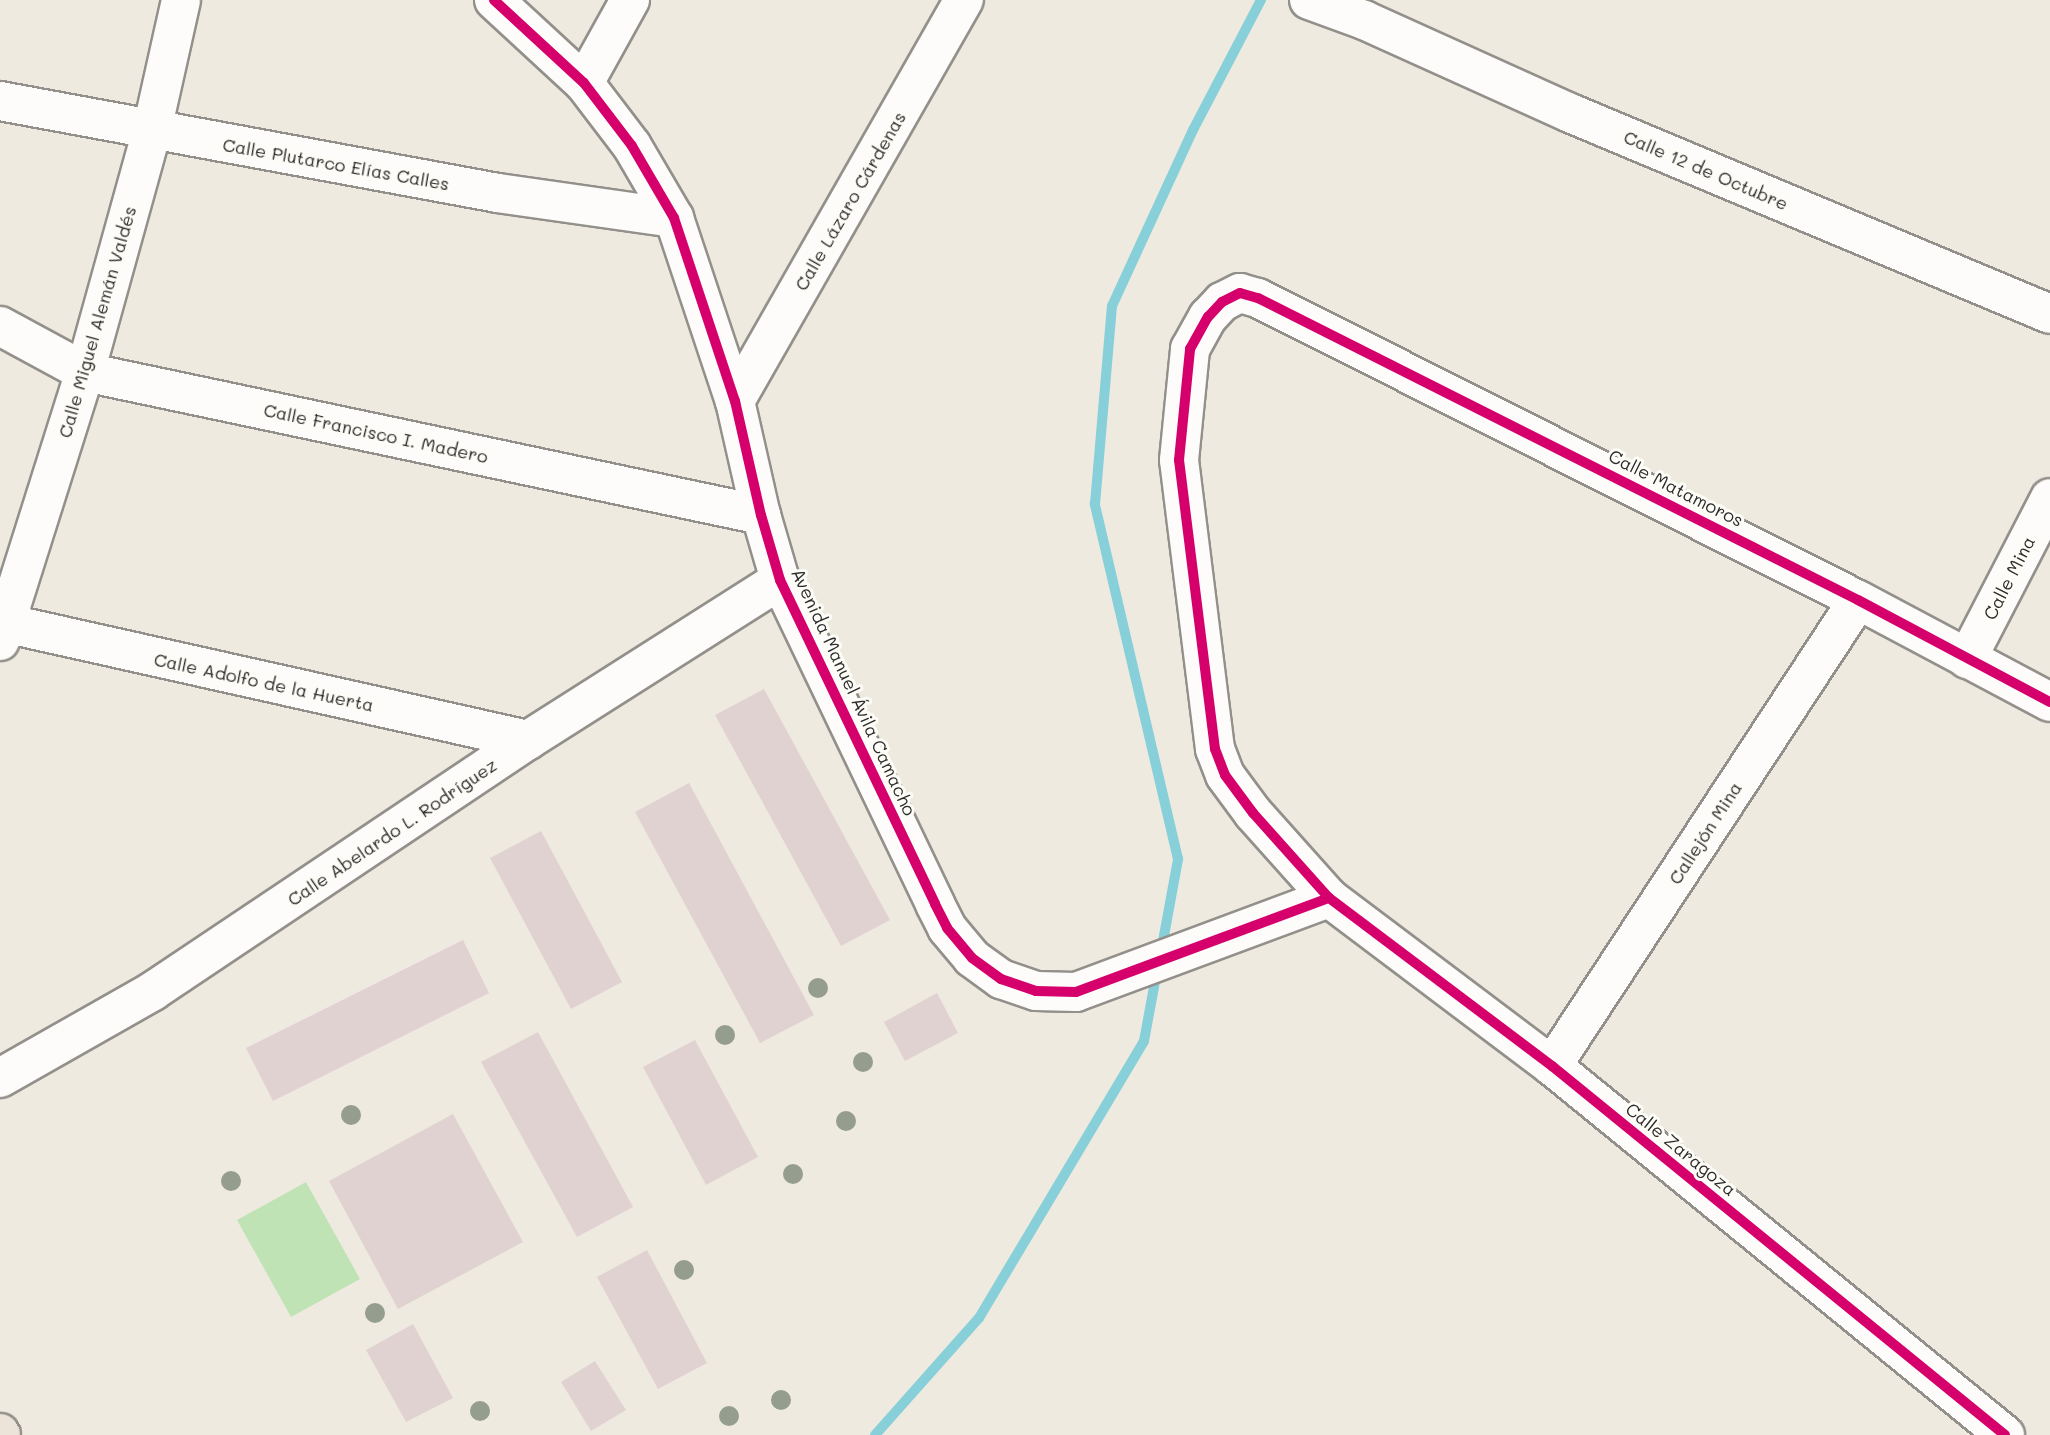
<!DOCTYPE html>
<meta charset="utf-8">
<style>
body{margin:0}
#map{position:relative;width:2050px;height:1435px;overflow:hidden;background:#efeadf;font-family:Mali,sans-serif}
div>[style]{position:absolute}
.green>*{inset:0;background:#c0e3b6}
.stream>*{height:10px;margin:-5px;padding:0 5px;transform-origin:5px;border-radius:5px;background:#87cfd9}
.building>*{inset:0;background:#e1d2d2}
.roads{filter:drop-shadow(2px 0 #93908b) drop-shadow(-2px 0 #93908b) drop-shadow(0 2px #93908b) drop-shadow(0 -2px #93908b)}
.minor>*{height:38px;margin:-19px;padding:0 19px;transform-origin:19px;border-radius:19px;background:#fdfcfa}
.major>*{height:38px;margin:-19px;padding:0 19px;transform-origin:19px;border-radius:19px;background:#ece4d9}
.cycleway>*{height:10px;margin:-5px;padding:0 5px;transform-origin:5px;border-radius:5px;background:#d6006c}
.trees>*{width:20px;height:20px;margin:-10px;border-radius:50%;background:#959e8e}
span{translate:-50% -50%;white-space:nowrap;text-align:center;line-height:1.15;-webkit-text-stroke:6px #fdfcf7;paint-order:stroke}
.street-label{font-size:18px;color:#2b2b2b}
</style>
<div id="map">
<div class="green">
<i style="clip-path:polygon(306px 1182px,360px 1279px,291px 1317px,237px 1220px)"></i>
</div>
<div class="stream">
<i style="left:1161px;top:952px;width:95px;rotate:-79.6deg"></i>
<i style="left:1178px;top:859px;width:365px;rotate:-103.2deg"></i>
<i style="left:1095px;top:504px;width:199px;rotate:-85.1deg"></i>
<i style="left:1112px;top:306px;width:194px;rotate:-65.3deg"></i>
<i style="left:1193px;top:130px;width:147px;rotate:-62.4deg"></i>
<i style="left:875px;top:1435px;width:157px;rotate:-48.4deg"></i>
<i style="left:979px;top:1318px;width:322px;rotate:-59.2deg"></i>
<i style="left:1144px;top:1041px;width:71px;rotate:-79.5deg"></i>
</div>
<div class="building">
<i style="clip-path:polygon(764px 689px,890px 920px,841px 946px,715px 715px)"></i>
<i style="clip-path:polygon(689px 783px,814px 1015px,760px 1043px,635px 812px)"></i>
<i style="clip-path:polygon(541px 831px,622px 982px,571px 1009px,490px 858px)"></i>
<i style="clip-path:polygon(463px 940px,489px 993px,273px 1101px,246px 1048px)"></i>
<i style="clip-path:polygon(937px 993px,958px 1033px,905px 1061px,884px 1022px)"></i>
<i style="clip-path:polygon(538px 1032px,633px 1207px,577px 1237px,481px 1062px)"></i>
<i style="clip-path:polygon(695px 1040px,758px 1157px,706px 1185px,643px 1067px)"></i>
<i style="clip-path:polygon(453px 1114px,523px 1242px,398px 1309px,329px 1181px)"></i>
<i style="clip-path:polygon(647px 1250px,707px 1363px,658px 1389px,597px 1277px)"></i>
<i style="clip-path:polygon(413px 1324px,453px 1398px,406px 1422px,366px 1350px)"></i>
<i style="clip-path:polygon(595px 1361px,626px 1410px,591px 1431px,561px 1382px)"></i>
</div>
<div class="roads">
<div class="minor">
<i style="left:494px;top:0;width:122px;rotate:42.7deg"></i>
<i style="left:584px;top:83px;width:79px;rotate:52.7deg"></i>
<i style="left:632px;top:146px;width:83px;rotate:59.7deg"></i>
<i style="left:674px;top:218px;width:193px;rotate:71.6deg"></i>
<i style="left:735px;top:401px;width:117px;rotate:77.2deg"></i>
<i style="left:761px;top:515px;width:68px;rotate:73.7deg"></i>
<i style="left:780px;top:580px;width:359px;rotate:64.4deg"></i>
<i style="left:935px;top:904px;width:27px;rotate:63deg"></i>
<i style="left:947px;top:928px;width:39px;rotate:50deg"></i>
<i style="left:972px;top:958px;width:36px;rotate:36deg"></i>
<i style="left:1001px;top:979px;width:37px;rotate:19deg"></i>
<i style="left:1036px;top:991px;width:40px;rotate:1.4deg"></i>
<i style="left:1076px;top:992px;width:270px;rotate:-20.4deg"></i>
<i style="left:1309px;top:0;width:59px;rotate:20deg"></i>
<i style="left:1364px;top:20px;width:226px;rotate:24.3deg"></i>
<i style="left:1570px;top:113px;width:520px;rotate:22.72deg"></i>
<i style="left:584px;top:83px;width:95px;rotate:-61deg"></i>
<i style="left:0;top:101px;width:506px;rotate:10.47deg"></i>
<i style="left:498px;top:193px;width:178px;rotate:8.1deg"></i>
<i style="left:0;top:326px;width:97px;rotate:28.4deg"></i>
<i style="left:85px;top:372px;width:691px;rotate:11.94deg"></i>
<i style="left:735px;top:401px;width:462px;rotate:-60.3deg"></i>
<i style="left:0;top:622px;width:541px;rotate:12.6deg"></i>
<i style="left:0;top:641px;width:282px;rotate:-72.5deg"></i>
<i style="left:85px;top:372px;width:251px;rotate:-74.5deg"></i>
<i style="left:152px;top:130px;width:133px;rotate:-77.4deg"></i>
<i style="left:1967px;top:659px;width:181px;rotate:-62.7deg"></i>
<i style="left:1552px;top:1066px;width:557px;rotate:-56.71deg"></i>
<i style="left:0;top:1078px;width:176px;rotate:-29.6deg"></i>
<i style="left:153px;top:991px;width:451px;rotate:-33.8deg"></i>
<i style="left:528px;top:740px;width:299px;rotate:-32.4deg"></i>
<i style="left:2005px;top:1435px;width:584px;rotate:-140.83deg"></i>
<i style="left:1552px;top:1066px;width:279px;rotate:-143deg"></i>
<i style="left:1329px;top:898px;width:114px;rotate:-131.8deg"></i>
<i style="left:1253px;top:813px;width:47px;rotate:-126.4deg"></i>
<i style="left:1225px;top:775px;width:28px;rotate:-111deg"></i>
<i style="left:1215px;top:749px;width:291px;rotate:-97.1deg"></i>
<i style="left:1179px;top:460px;width:112px;rotate:-84.3deg"></i>
<i style="left:1190px;top:349px;width:37px;rotate:-61deg"></i>
<i style="left:1208px;top:317px;width:21px;rotate:-47deg"></i>
<i style="left:1222px;top:302px;width:20px;rotate:-27deg"></i>
<i style="left:1240px;top:293px;width:19px;rotate:16deg"></i>
<i style="left:1258px;top:298px;width:672px;rotate:26.72deg"></i>
<i style="left:1858px;top:600px;width:217px;rotate:28deg"></i>
</div>
<div class="major">
<i style="left:0;top:1433px;width:2px;rotate:63deg"></i>
</div>
</div>
<div class="cycleway">
<i style="left:494px;top:0;width:122px;rotate:42.7deg"></i>
<i style="left:584px;top:83px;width:79px;rotate:52.7deg"></i>
<i style="left:632px;top:146px;width:83px;rotate:59.7deg"></i>
<i style="left:674px;top:218px;width:193px;rotate:71.6deg"></i>
<i style="left:735px;top:401px;width:117px;rotate:77.2deg"></i>
<i style="left:761px;top:515px;width:68px;rotate:73.7deg"></i>
<i style="left:780px;top:580px;width:359px;rotate:64.4deg"></i>
<i style="left:935px;top:904px;width:27px;rotate:63deg"></i>
<i style="left:947px;top:928px;width:39px;rotate:50deg"></i>
<i style="left:972px;top:958px;width:36px;rotate:36deg"></i>
<i style="left:1001px;top:979px;width:37px;rotate:19deg"></i>
<i style="left:1036px;top:991px;width:40px;rotate:1.4deg"></i>
<i style="left:1076px;top:992px;width:270px;rotate:-20.4deg"></i>
<i style="left:2005px;top:1435px;width:584px;rotate:-140.83deg"></i>
<i style="left:1552px;top:1066px;width:279px;rotate:-143deg"></i>
<i style="left:1329px;top:898px;width:114px;rotate:-131.8deg"></i>
<i style="left:1253px;top:813px;width:47px;rotate:-126.4deg"></i>
<i style="left:1225px;top:775px;width:28px;rotate:-111deg"></i>
<i style="left:1215px;top:749px;width:291px;rotate:-97.1deg"></i>
<i style="left:1179px;top:460px;width:112px;rotate:-84.3deg"></i>
<i style="left:1190px;top:349px;width:37px;rotate:-61deg"></i>
<i style="left:1208px;top:317px;width:21px;rotate:-47deg"></i>
<i style="left:1222px;top:302px;width:20px;rotate:-27deg"></i>
<i style="left:1240px;top:293px;width:19px;rotate:16deg"></i>
<i style="left:1258px;top:298px;width:672px;rotate:26.72deg"></i>
<i style="left:1858px;top:600px;width:217px;rotate:28deg"></i>
</div>
<div class="trees">
<i style="left:818px;top:988px"></i>
<i style="left:725px;top:1035px"></i>
<i style="left:863px;top:1062px"></i>
<i style="left:351px;top:1115px"></i>
<i style="left:846px;top:1121px"></i>
<i style="left:793px;top:1174px"></i>
<i style="left:231px;top:1181px"></i>
<i style="left:684px;top:1270px"></i>
<i style="left:375px;top:1313px"></i>
<i style="left:781px;top:1400px"></i>
<i style="left:480px;top:1411px"></i>
<i style="left:729px;top:1416px"></i>
</div>
<div class="street-label">
<span style="left:336px;top:164px;rotate:10deg">Calle Plutarco Elías Calles</span>
<span style="left:1706px;top:170px;rotate:23deg">Calle 12 de Octubre</span>
<span style="left:850px;top:201px;rotate:-60deg">Calle Lázaro Cárdenas</span>
<span style="left:97px;top:322px;rotate:-74deg">Calle Miguel Alemán Valdés</span>
<span style="left:376px;top:433px;rotate:12deg">Calle Francisco I. Madero</span>
<span style="left:1676px;top:488px;rotate:27deg">Calle Matamoros</span>
<span style="left:2009px;top:578px;rotate:-63deg">Calle Mina</span>
<span style="left:264px;top:682px;rotate:12deg">Calle Adolfo de la Huerta</span>
<span style="left:854px;top:692px;rotate:65deg">Avenida Manuel Ávila Camacho</span>
<span style="left:392px;top:832px;rotate:-34deg">Calle Abelardo L. Rodríguez</span>
<span style="left:1705px;top:833px;rotate:-57deg">Callejón Mina</span>
<span style="left:1681px;top:1149px;rotate:39deg">Calle Zaragoza</span>
</div>
</div>
